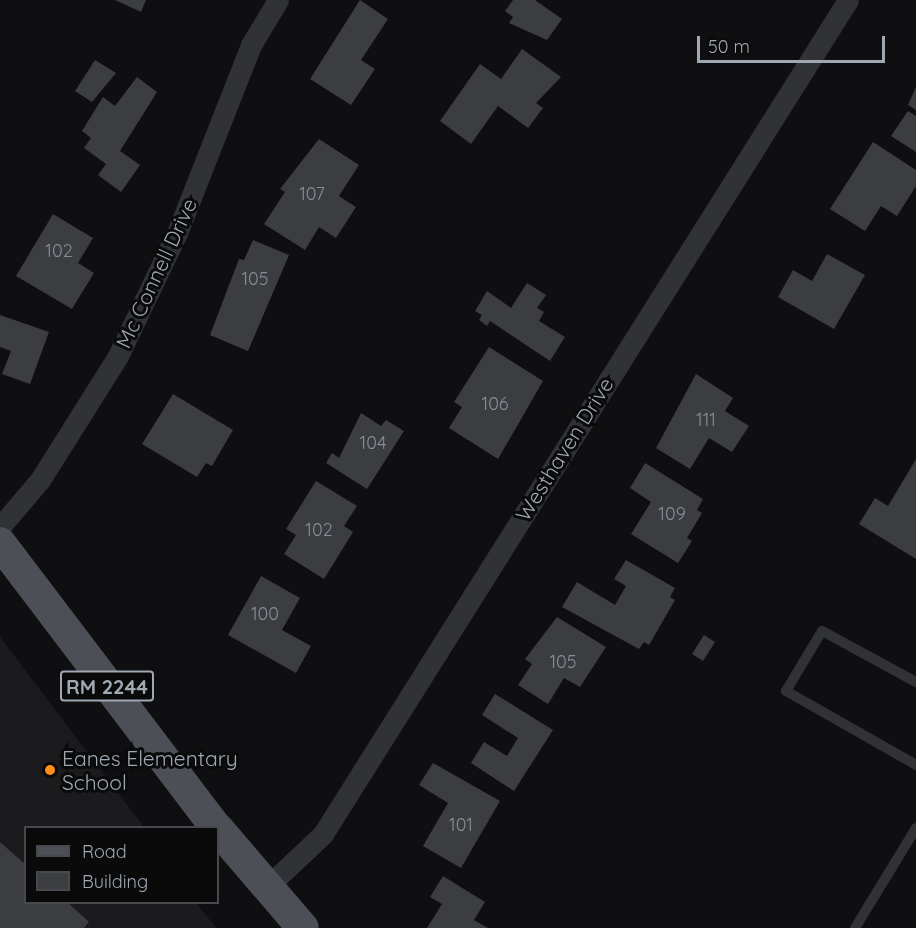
<!DOCTYPE html>
<style>
body{margin:0}
#map{position:relative;width:916px;height:928px;overflow:hidden;background:#0f0f11;font-family:Quicksand,sans-serif}
div>[style]{position:absolute}
.built>*{inset:0;background:#1b1b1e}
.building>*{inset:0;background:#3b3d41}
.service>*{height:10px;margin:-5px;padding:0 5px;transform-origin:5px;border-radius:5px;background:#303236}
.minor>*{height:21px;margin:-10.5px;padding:0 10.5px;transform-origin:10.5px;border-radius:10.5px;background:#303236}
.primary>*{height:32px;margin:-16px;padding:0 16px;transform-origin:16px;border-radius:16px;background:#4c4f55}
.dots>*{width:16px;height:16px;translate:-50% -50%;box-sizing:border-box;border:3px solid #0a0a0b;border-radius:50%}
span{translate:-50% -50%;white-space:nowrap;text-align:center;line-height:1.15;-webkit-text-stroke:6px #0a0a0b;paint-order:stroke}
.number-label{font-size:18px;color:#868d96}
.number-label span{-webkit-text-stroke-width:0}
.shield-label span{padding:2px 4px;background:#0a0a0b;border:2px solid;border-radius:4px;-webkit-text-stroke-width:0}
.shield-label{font-size:20px;color:#9fa8b3;font-weight:700}
.street-label{font-size:21px;color:#9fa8b3}
.poi-label{font-size:21px;color:#9fa8b3}
.left{translate:0 -50%;text-align:left}
.legend{position:absolute;left:24px;top:826px;width:195px;height:78px;box-sizing:border-box;background:#0a0a0b;border:2px solid #46494e;margin:0;padding:8px 10px;list-style:none;font-size:18px;color:#9fa8b3}
.legend li{display:flex;align-items:center;gap:12px;height:30px}
.legend b{width:30px;border:2px solid #46494e}
.scale{position:absolute;left:697px;top:36px;width:188px;height:27px;box-sizing:border-box;border:3px solid #9fa8b3;border-top:0;padding-left:8px;font-size:18px;line-height:21px;white-space:nowrap;color:#9fa8b3;-webkit-text-stroke:4px #0a0a0b;paint-order:stroke}
</style>
<div id="map">
<div class="built">
<i style="clip-path:polygon(0 637px,144px 827px,26px 828px,26px 902px,196px 903px,217px 928px,0 928px)"></i>
</div>
<div class="building">
<i style="clip-path:polygon(115px 0,146px 0,141px 12px)"></i>
<i style="clip-path:polygon(360px 0,388px 19px,361px 60px,375px 69px,351px 105px,310px 79px)"></i>
<i style="clip-path:polygon(513px 0,535px 0,562px 19px,547px 40px,509px 23px,513px 17px,505px 11px)"></i>
<i style="clip-path:polygon(522px 49px,561px 77px,536px 103px,543px 108px,528px 128px,498px 106px,471px 144px,440px 121px,480px 64px,501px 79px)"></i>
<i style="clip-path:polygon(95px 60px,116px 73px,92px 102px,75px 91px)"></i>
<i style="clip-path:polygon(137px 77px,157px 92px,120px 151px,140px 165px,121px 192px,98px 175px,106px 164px,84px 148px,91px 138px,82px 131px,103px 97px,115px 106px)"></i>
<i style="clip-path:polygon(916px 87px,916px 110px,908px 105px)"></i>
<i style="clip-path:polygon(908px 111px,916px 116px,916px 152px,891px 136px)"></i>
<i style="clip-path:polygon(319px 139px,359px 165px,339px 196px,356px 207px,336px 238px,319px 227px,305px 250px,264px 224px,285px 192px,280px 189px)"></i>
<i style="clip-path:polygon(873px 142px,916px 170px,916px 186px,897px 216px,881px 206px,865px 231px,830px 209px)"></i>
<i style="clip-path:polygon(53px 214px,93px 238px,78px 263px,94px 273px,72px 309px,16px 276px)"></i>
<i style="clip-path:polygon(253px 240px,289px 255px,248px 351px,210px 335px,239px 259px,244px 260px)"></i>
<i style="clip-path:polygon(827px 254px,865px 275px,834px 329px,778px 297px,793px 270px,812px 281px)"></i>
<i style="clip-path:polygon(527px 283px,546px 295px,537px 308px,544px 312px,539px 321px,565px 337px,550px 361px,490px 321px,487px 326px,479px 320px,482px 315px,475px 311px,487px 291px,511px 308px)"></i>
<i style="clip-path:polygon(0 315px,49px 332px,30px 384px,2px 374px,11px 351px,0 347px)"></i>
<i style="clip-path:polygon(489px 347px,543px 381px,498px 459px,449px 428px,462px 407px,454px 402px)"></i>
<i style="clip-path:polygon(696px 374px,733px 398px,725px 411px,749px 426px,732px 452px,709px 438px,690px 469px,656px 448px)"></i>
<i style="clip-path:polygon(173px 394px,233px 430px,212px 466px,206px 463px,197px 477px,142px 444px)"></i>
<i style="clip-path:polygon(361px 413px,381px 426px,386px 420px,404px 431px,367px 489px,326px 463px,332px 453px,339px 458px)"></i>
<i style="clip-path:polygon(916px 459px,916px 559px,859px 524px,875px 498px,888px 506px)"></i>
<i style="clip-path:polygon(645px 463px,703px 499px,697px 510px,702px 513px,687px 538px,692px 541px,678px 563px,631px 534px,651px 502px,630px 488px)"></i>
<i style="clip-path:polygon(316px 481px,357px 506px,344px 526px,353px 532px,324px 579px,284px 554px,296px 535px,286px 529px)"></i>
<i style="clip-path:polygon(626px 560px,675px 588px,670px 597px,675px 600px,649px 645px,644px 642px,639px 649px,562px 607px,577px 582px,615px 605px,626px 586px,614px 579px)"></i>
<i style="clip-path:polygon(261px 576px,300px 598px,282px 630px,311px 646px,296px 673px,228px 635px)"></i>
<i style="clip-path:polygon(557px 617px,606px 647px,580px 687px,564px 678px,548px 704px,518px 685px,532px 664px,525px 659px)"></i>
<i style="clip-path:polygon(704px 635px,715px 642px,703px 661px,692px 654px)"></i>
<i style="clip-path:polygon(495px 694px,553px 730px,514px 791px,471px 763px,484px 742px,507px 756px,518px 738px,482px 715px)"></i>
<i style="clip-path:polygon(433px 763px,500px 801px,461px 868px,423px 846px,448px 803px,419px 785px)"></i>
<i style="clip-path:polygon(0 842px,26px 865px,26px 902px,67px 902px,89px 922px,84px 928px,0 928px)"></i>
<i style="clip-path:polygon(443px 876px,485px 902px,474px 920px,488px 928px,427px 928px,442px 904px,430px 897px)"></i>
</div>
<div class="service">
<i style="left:916px;top:682px;width:107px;rotate:-151.5deg"></i>
<i style="left:822px;top:631px;width:70px;rotate:121deg"></i>
<i style="left:786px;top:691px;width:150px;rotate:29.6deg"></i>
<i style="left:855px;top:928px;width:117px;rotate:-58.6deg"></i>
</div>
<div class="minor">
<i style="left:0;top:527px;width:62px;rotate:-49.6deg"></i>
<i style="left:40px;top:480px;width:146px;rotate:-57.8deg"></i>
<i style="left:118px;top:356px;width:136px;rotate:-64.4deg"></i>
<i style="left:177px;top:233px;width:202px;rotate:-68.5deg"></i>
<i style="left:251px;top:45px;width:52px;rotate:-59deg"></i>
<i style="left:267px;top:887px;width:77px;rotate:-43.4deg"></i>
<i style="left:323px;top:834px;width:985px;rotate:-57.81deg"></i>
</div>
<div class="primary">
<i style="left:0;top:543px;width:358px;rotate:52.8deg"></i>
<i style="left:218px;top:829px;width:130px;rotate:49.4deg"></i>
</div>
<div class="dots">
<i style="left:50px;top:770px;background:#ff8e19"></i>
</div>
<div class="number-label">
<span style="left:312px;top:194px">107</span>
<span style="left:59px;top:251px">102</span>
<span style="left:255px;top:279px">105</span>
<span style="left:495px;top:404px">106</span>
<span style="left:706px;top:420px">111</span>
<span style="left:373px;top:443px">104</span>
<span style="left:672px;top:514px">109</span>
<span style="left:319px;top:530px">102</span>
<span style="left:265px;top:614px">100</span>
<span style="left:563px;top:662px">105</span>
<span style="left:461px;top:825px">101</span>
</div>
<div class="shield-label">
<span style="left:107px;top:686px">RM 2244</span>
</div>
<div class="street-label">
<span style="left:156px;top:273px;rotate:-65deg">Mc Connell Drive</span>
<span style="left:564px;top:449px;rotate:-58deg">Westhaven Drive</span>
</div>
<div class="poi-label">
<span class="left" style="left:62px;top:770px">Eanes Elementary<br>School</span>
</div>
<ul class="legend">
<li><b style="height:8px;background:#4c4f55"></b>Road</li>
<li><b style="height:16px;background:#3b3d41"></b>Building</li>
</ul>
<div class="scale">50 m</div>
</div>
